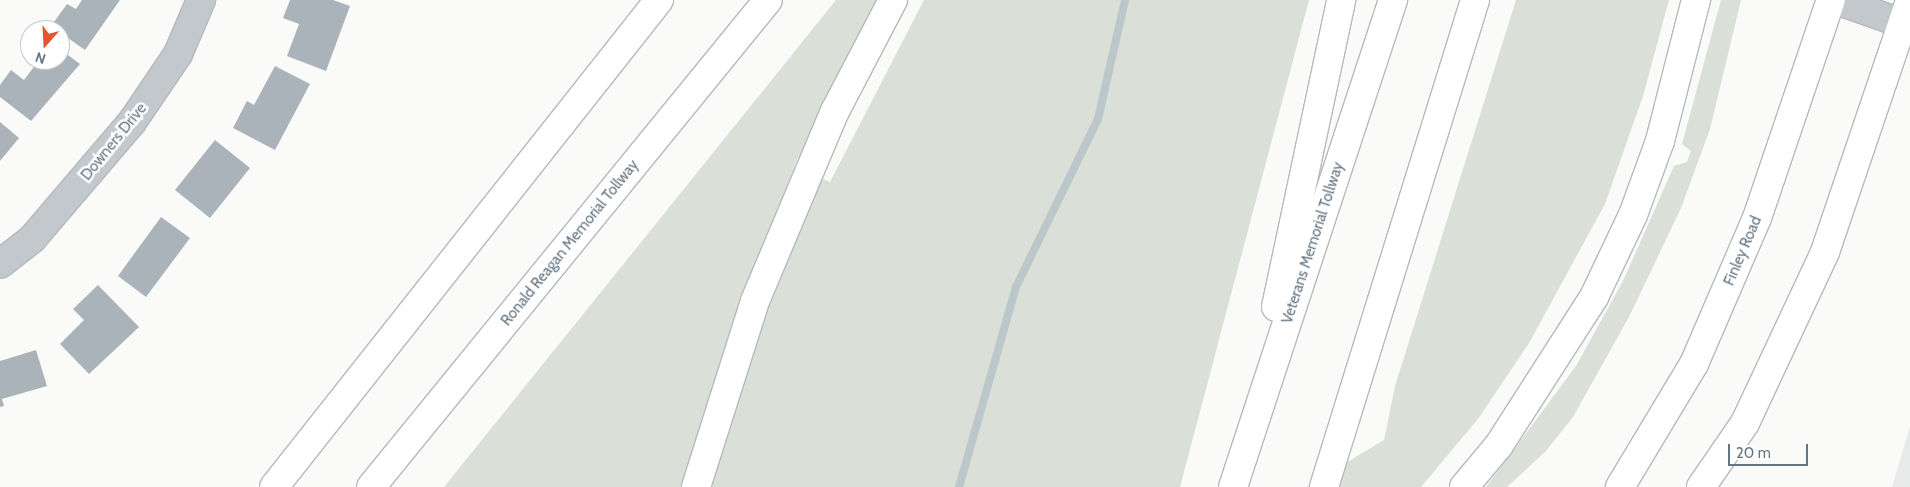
<!DOCTYPE html>
<style>
body{margin:0}
#map{position:relative;width:1910px;height:487px;overflow:hidden;background:#fafaf8;font-family:Cabin,sans-serif}
div>[style]{position:absolute}
.built>*{inset:0;background:#e8e9e9}
.green>*{inset:0;background:#dadfd7}
.stream>*{height:8px;margin:-4px;padding:0 4px;transform-origin:4px;border-radius:4px;background:#bbc7cb}
.building>*{inset:0;background:#aab3b9}
.roads{filter:drop-shadow(1px 0 #b5babe) drop-shadow(-1px 0 #b5babe) drop-shadow(0 1px #b5babe) drop-shadow(0 -1px #b5babe)}
.minor>*{height:28px;margin:-14px;padding:0 14px;transform-origin:14px;border-radius:14px;background:#c3c8cc}
.major>*{height:28px;margin:-14px;padding:0 14px;transform-origin:14px;border-radius:14px;background:#fff}
.highway>*{height:28px;margin:-14px;padding:0 14px;transform-origin:14px;border-radius:14px;background:#fff}
span{translate:-50% -50%;white-space:nowrap;text-align:center;line-height:1.15;-webkit-text-stroke:5px #fff;paint-order:stroke}
.street-label{font-size:15px;color:#657683}
.north{position:absolute;left:20px;top:20px;width:50px;height:50px;box-sizing:border-box;background:#fff;border:1px solid #c1c8cd;border-radius:50%;rotate:199deg;font-size:14px;font-weight:700;line-height:20px;text-align:center;color:#657683}
.north::after{content:'';display:block;margin:auto;width:18px;height:22px;background:#e4572e;clip-path:polygon(50% 0,100% 100%,50% 72%,0 100%)}
.scale{position:absolute;left:1728px;top:444px;width:80px;height:22px;box-sizing:border-box;border:2px solid #657683;border-top:0;padding-left:6px;font-size:15px;line-height:18px;white-space:nowrap;color:#657683;-webkit-text-stroke:4px #fff;paint-order:stroke}
</style>
<div id="map">
<div class="built">
<i style="clip-path:polygon(1910px 426px,1910px 487px,1892px 487px)"></i>
</div>
<div class="green">
<i style="clip-path:polygon(836px 0,879px 0,794px 166px,830px 182px,924px 0,1309px 0,1180px 487px,444px 487px)"></i>
<i style="clip-path:polygon(1516px 0,1669px 0,1643px 96px,1605px 204px,1529px 343px,1478px 419px,1421px 487px,1306px 487px,1384px 440px,1395px 386px)"></i>
<i style="clip-path:polygon(1721px 0,1741px 0,1710px 129px,1681px 208px,1630px 315px,1573px 417px,1545px 452px,1507px 487px,1486px 487px,1576px 366px,1623px 281px,1674px 166px,1687px 162px,1691px 151px,1682px 144px)"></i>
</div>
<div class="stream">
<i style="left:959px;top:487px;width:208px;rotate:-74.1deg"></i>
<i style="left:1016px;top:287px;width:187px;rotate:-64deg"></i>
<i style="left:1098px;top:119px;width:122px;rotate:-77.2deg"></i>
</div>
<div class="building">
<i style="clip-path:polygon(82px 0,120px 0,85px 50px,51px 26px,67px 4px,76px 9px)"></i>
<i style="clip-path:polygon(290px 0,333px 0,350px 6px,326px 71px,287px 56px,299px 24px,283px 18px)"></i>
<i style="clip-path:polygon(60px 49px,80px 64px,31px 121px,0 97px,0 85px,11px 70px,24px 80px,39px 60px,60px 60px)"></i>
<i style="clip-path:polygon(275px 66px,310px 84px,275px 150px,233px 128px,247px 101px,254px 105px)"></i>
<i style="clip-path:polygon(0 122px,19px 138px,0 161px)"></i>
<i style="clip-path:polygon(215px 140px,250px 168px,210px 218px,175px 190px)"></i>
<i style="clip-path:polygon(161px 217px,190px 238px,146px 297px,118px 276px)"></i>
<i style="clip-path:polygon(98px 285px,139px 327px,89px 374px,60px 344px,84px 320px,73px 309px)"></i>
<i style="clip-path:polygon(36px 350px,47px 386px,2px 399px,4px 406px,0 407px,0 361px)"></i>
</div>
<div class="roads">
<div class="minor">
<i style="left:1836px;top:0;width:78px;rotate:19.4deg"></i>
<i style="left:0;top:264px;width:41px;rotate:-38deg"></i>
<i style="left:32px;top:239px;width:154px;rotate:-49.5deg"></i>
<i style="left:132px;top:122px;width:82px;rotate:-55.9deg"></i>
<i style="left:178px;top:54px;width:59px;rotate:-66.9deg"></i>
</div>
<div class="major">
<i style="left:1620px;top:487px;width:144px;rotate:-59deg"></i>
<i style="left:1694px;top:364px;width:159px;rotate:-66.7deg"></i>
<i style="left:1757px;top:218px;width:230px;rotate:-71.3deg"></i>
<i style="left:1701px;top:487px;width:78px;rotate:-55.5deg"></i>
<i style="left:1745px;top:423px;width:189px;rotate:-64.9deg"></i>
<i style="left:1825px;top:252px;width:265px;rotate:-71.3deg"></i>
</div>
<div class="highway">
<i style="left:1276px;top:307px;width:314px;rotate:-78deg"></i>
<i style="left:274px;top:487px;width:621px;rotate:-51.67deg"></i>
<i style="left:371px;top:487px;width:628px;rotate:-50.81deg"></i>
<i style="left:696px;top:487px;width:195px;rotate:-72.4deg"></i>
<i style="left:755px;top:301px;width:206px;rotate:-67.2deg"></i>
<i style="left:835px;top:111px;width:125px;rotate:-62.4deg"></i>
<i style="left:1233px;top:487px;width:513px;rotate:-71.81deg"></i>
<i style="left:1324px;top:487px;width:510px;rotate:-72.77deg"></i>
<i style="left:1464px;top:487px;width:55px;rotate:-50.2deg"></i>
<i style="left:1499px;top:445px;width:176px;rotate:-57.3deg"></i>
<i style="left:1594px;top:297px;width:91px;rotate:-64.6deg"></i>
<i style="left:1633px;top:215px;width:79px;rotate:-70deg"></i>
<i style="left:1660px;top:141px;width:146px;rotate:-75.7deg"></i>
</div>
</div>
<div class="street-label">
<span style="left:114px;top:142px;rotate:-51deg">Downers Drive</span>
<span style="left:570px;top:243px;rotate:-51deg">Ronald Reagan Memorial Tollway</span>
<span style="left:1313px;top:243px;rotate:-72deg">Veterans Memorial Tollway</span>
<span style="left:1743px;top:251px;rotate:-67deg">Finley Road</span>
</div>
<div class="north">N</div>
<div class="scale">20 m</div>
</div>
